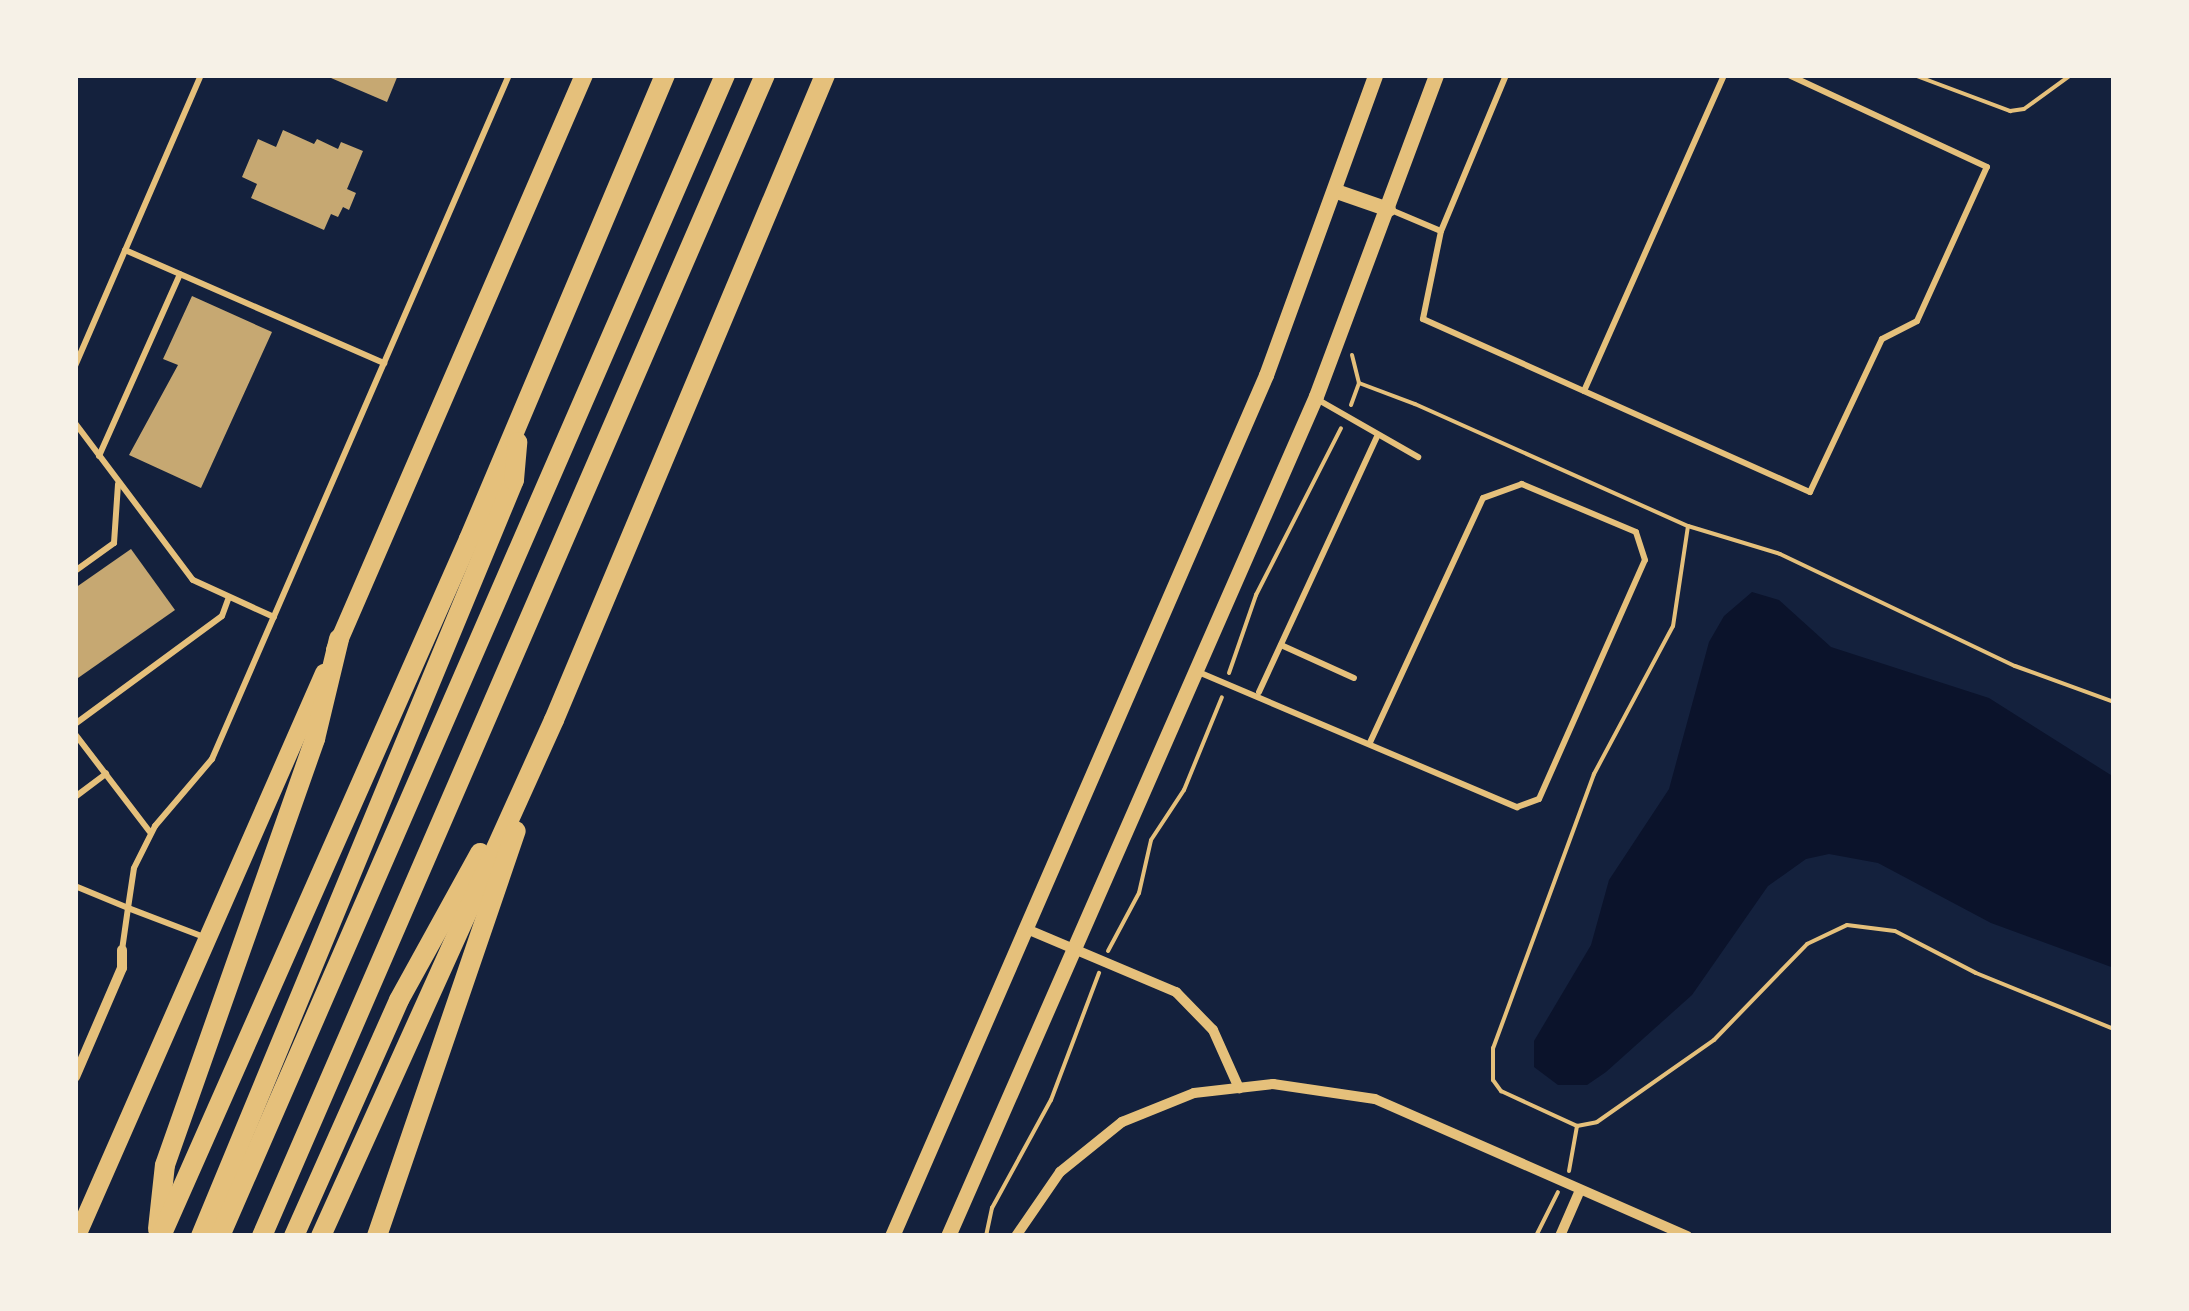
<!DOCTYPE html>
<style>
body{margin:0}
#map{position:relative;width:2189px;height:1311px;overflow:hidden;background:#14213d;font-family:Helvetica,sans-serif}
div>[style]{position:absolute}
.water>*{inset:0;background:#0b132b}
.building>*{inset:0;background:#c6a872}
.path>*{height:4px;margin:-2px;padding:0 2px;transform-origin:2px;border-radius:2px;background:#e5c07b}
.service>*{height:6px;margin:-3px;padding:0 3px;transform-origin:3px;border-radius:3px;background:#e5c07b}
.minor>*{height:10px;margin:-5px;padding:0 5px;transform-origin:5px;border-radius:5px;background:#e5c07b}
.tertiary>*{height:15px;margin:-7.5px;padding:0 7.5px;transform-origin:7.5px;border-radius:7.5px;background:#e5c07b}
.secondary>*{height:18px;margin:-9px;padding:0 9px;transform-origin:9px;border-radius:9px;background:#e5c07b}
.motorway>*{height:20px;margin:-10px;padding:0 10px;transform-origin:10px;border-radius:10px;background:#e5c07b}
span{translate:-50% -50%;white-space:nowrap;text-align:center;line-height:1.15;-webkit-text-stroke:9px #f6f1e7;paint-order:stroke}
.frame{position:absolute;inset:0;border:78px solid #f6f1e7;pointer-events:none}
</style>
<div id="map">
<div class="water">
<i style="clip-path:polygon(1752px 592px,1779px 600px,1831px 647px,1989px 698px,2114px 777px,2114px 968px,1991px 923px,1878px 863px,1829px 854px,1806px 859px,1768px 886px,1692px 995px,1606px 1072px,1587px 1085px,1558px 1085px,1534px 1067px,1534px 1041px,1591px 945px,1609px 880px,1669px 789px,1709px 642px,1724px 616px)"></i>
</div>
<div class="building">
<i style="clip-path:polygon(324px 75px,398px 75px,387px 102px)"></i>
<i style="clip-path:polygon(283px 130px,314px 144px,317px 139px,338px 149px,341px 142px,363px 151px,347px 189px,356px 193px,349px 210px,343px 207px,338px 217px,331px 214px,324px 230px,251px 198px,257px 184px,242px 177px,258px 139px,276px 147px)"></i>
<i style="clip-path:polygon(192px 296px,272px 332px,201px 488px,129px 455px,178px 365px,163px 359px)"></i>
<i style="clip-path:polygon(131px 549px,175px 610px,78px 678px,75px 588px)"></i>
</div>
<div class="path">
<i style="left:1914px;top:75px;width:103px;rotate:20.6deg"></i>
<i style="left:2010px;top:111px;width:14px;rotate:-8deg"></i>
<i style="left:2024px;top:109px;width:58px;rotate:-35.9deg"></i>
<i style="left:1352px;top:355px;width:29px;rotate:76deg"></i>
<i style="left:1351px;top:405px;width:23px;rotate:-70deg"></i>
<i style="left:1359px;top:383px;width:60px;rotate:20.6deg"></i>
<i style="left:1415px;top:404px;width:299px;rotate:24.1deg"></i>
<i style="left:1688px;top:526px;width:96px;rotate:16.9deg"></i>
<i style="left:1780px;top:554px;width:260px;rotate:25.5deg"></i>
<i style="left:2015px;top:666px;width:105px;rotate:20deg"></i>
<i style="left:1688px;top:526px;width:101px;rotate:98.5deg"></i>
<i style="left:1673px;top:626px;width:168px;rotate:118.1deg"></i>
<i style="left:1594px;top:774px;width:292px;rotate:110.2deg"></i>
<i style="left:1493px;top:1048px;width:32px;rotate:90deg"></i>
<i style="left:1493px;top:1080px;width:14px;rotate:54deg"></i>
<i style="left:1501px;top:1091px;width:84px;rotate:24.7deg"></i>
<i style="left:1577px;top:1126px;width:20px;rotate:-11deg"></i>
<i style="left:1597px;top:1122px;width:143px;rotate:-35deg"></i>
<i style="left:1714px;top:1040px;width:134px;rotate:-45.9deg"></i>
<i style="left:1807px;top:944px;width:44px;rotate:-25.4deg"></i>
<i style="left:1847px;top:925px;width:48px;rotate:7.1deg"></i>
<i style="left:1895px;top:931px;width:91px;rotate:27.4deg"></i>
<i style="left:1976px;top:973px;width:149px;rotate:22.1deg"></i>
<i style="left:1229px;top:673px;width:83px;rotate:-70.9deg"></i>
<i style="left:1256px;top:595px;width:187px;rotate:-63deg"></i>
<i style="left:1108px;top:951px;width:66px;rotate:-61.9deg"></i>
<i style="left:1139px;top:893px;width:54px;rotate:-77.2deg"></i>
<i style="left:1151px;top:840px;width:60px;rotate:-56.6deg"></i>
<i style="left:1184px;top:790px;width:100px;rotate:-67.8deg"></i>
<i style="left:1569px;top:1171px;width:46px;rotate:-79.9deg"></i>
<i style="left:986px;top:1236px;width:29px;rotate:-78deg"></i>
<i style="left:992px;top:1208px;width:123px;rotate:-61.4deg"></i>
<i style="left:1051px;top:1100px;width:136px;rotate:-69.3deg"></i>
<i style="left:1536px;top:1236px;width:49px;rotate:-63.4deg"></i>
</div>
<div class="service">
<i style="left:1506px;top:75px;width:169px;rotate:112.6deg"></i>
<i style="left:1441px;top:231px;width:90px;rotate:101.6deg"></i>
<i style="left:1423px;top:319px;width:424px;rotate:24.1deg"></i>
<i style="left:1810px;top:492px;width:169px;rotate:-64.8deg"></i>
<i style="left:1882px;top:339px;width:39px;rotate:-27deg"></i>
<i style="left:1917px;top:321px;width:169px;rotate:-65.6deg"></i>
<i style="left:1987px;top:167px;width:218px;rotate:-155.1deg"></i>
<i style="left:1391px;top:210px;width:54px;rotate:22.8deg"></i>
<i style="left:125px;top:250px;width:283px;rotate:23.6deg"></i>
<i style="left:75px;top:366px;width:317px;rotate:-66.6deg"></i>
<i style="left:1584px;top:391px;width:346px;rotate:-66.1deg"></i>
<i style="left:1315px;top:398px;width:119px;rotate:29.8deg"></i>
<i style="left:75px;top:423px;width:196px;rotate:53.1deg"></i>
<i style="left:193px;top:580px;width:89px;rotate:24.6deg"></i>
<i style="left:99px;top:456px;width:199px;rotate:-66deg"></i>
<i style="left:75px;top:571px;width:48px;rotate:-35.7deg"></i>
<i style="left:114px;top:543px;width:59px;rotate:-86.1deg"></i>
<i style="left:1281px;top:645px;width:80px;rotate:24.3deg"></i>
<i style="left:1196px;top:671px;width:349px;rotate:23deg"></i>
<i style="left:1517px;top:807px;width:23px;rotate:-20deg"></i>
<i style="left:1539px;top:799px;width:261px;rotate:-66.1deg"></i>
<i style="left:1645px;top:560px;width:29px;rotate:-108deg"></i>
<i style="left:1636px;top:532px;width:124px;rotate:-157.2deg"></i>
<i style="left:1522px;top:484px;width:41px;rotate:160.3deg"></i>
<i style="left:1483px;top:498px;width:270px;rotate:114.8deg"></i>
<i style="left:1259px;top:692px;width:283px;rotate:-65.2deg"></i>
<i style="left:75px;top:724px;width:182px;rotate:-36.3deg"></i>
<i style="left:222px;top:616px;width:20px;rotate:-70deg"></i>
<i style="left:75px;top:734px;width:123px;rotate:52.6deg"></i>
<i style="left:75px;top:797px;width:39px;rotate:-37deg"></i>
<i style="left:75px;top:886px;width:57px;rotate:22.5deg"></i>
<i style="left:128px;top:908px;width:42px;rotate:98.1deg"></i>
<i style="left:204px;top:937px;width:81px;rotate:-159.1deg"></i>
<i style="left:128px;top:908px;width:40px;rotate:-81.5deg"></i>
<i style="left:134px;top:868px;width:47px;rotate:-63.4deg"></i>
<i style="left:155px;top:826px;width:88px;rotate:-49.6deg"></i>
<i style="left:212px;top:759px;width:746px;rotate:-66.53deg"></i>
</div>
<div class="minor">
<i style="left:1029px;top:930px;width:160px;rotate:22.9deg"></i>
<i style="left:1176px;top:992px;width:53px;rotate:45.8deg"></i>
<i style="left:1213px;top:1030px;width:64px;rotate:65.9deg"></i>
<i style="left:75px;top:1077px;width:119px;rotate:-66.7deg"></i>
<i style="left:122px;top:968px;width:18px;rotate:-90deg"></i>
<i style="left:1016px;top:1236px;width:78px;rotate:-55.5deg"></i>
<i style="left:1060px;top:1172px;width:80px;rotate:-38.9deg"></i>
<i style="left:1122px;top:1122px;width:78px;rotate:-21.9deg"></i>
<i style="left:1194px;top:1093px;width:80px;rotate:-6.5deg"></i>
<i style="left:1273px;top:1084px;width:103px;rotate:8.4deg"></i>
<i style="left:1375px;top:1099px;width:341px;rotate:23.7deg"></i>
<i style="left:1560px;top:1236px;width:50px;rotate:-66.5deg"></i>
</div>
<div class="tertiary">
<i style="left:1336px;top:191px;width:55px;rotate:19.1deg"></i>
<i style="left:892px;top:1236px;width:939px;rotate:-66.52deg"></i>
<i style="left:1266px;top:375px;width:319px;rotate:-70deg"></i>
<i style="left:948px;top:1236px;width:917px;rotate:-66.34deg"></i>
<i style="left:1316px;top:396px;width:343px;rotate:-69.5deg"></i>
</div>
<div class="secondary">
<i style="left:335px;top:650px;width:627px;rotate:-66.59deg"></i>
<i style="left:77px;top:1236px;width:615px;rotate:-66.31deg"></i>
</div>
<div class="motorway">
<i style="left:158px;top:1229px;width:64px;rotate:-83.8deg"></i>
<i style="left:165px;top:1165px;width:452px;rotate:-70.6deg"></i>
<i style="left:315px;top:739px;width:103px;rotate:-76.5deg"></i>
<i style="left:161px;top:1236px;width:762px;rotate:-66.16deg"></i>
<i style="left:469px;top:539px;width:504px;rotate:-67.1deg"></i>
<i style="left:201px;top:1236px;width:818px;rotate:-67.51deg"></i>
<i style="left:514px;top:480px;width:38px;rotate:-85deg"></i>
<i style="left:220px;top:1236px;width:1266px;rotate:-66.49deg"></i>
<i style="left:262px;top:1236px;width:1265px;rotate:-66.58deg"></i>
<i style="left:294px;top:1236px;width:258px;rotate:-66deg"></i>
<i style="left:399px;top:1000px;width:168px;rotate:-61.1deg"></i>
<i style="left:321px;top:1236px;width:566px;rotate:-65.7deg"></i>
<i style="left:554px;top:720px;width:700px;rotate:-67.21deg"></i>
<i style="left:377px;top:1236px;width:428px;rotate:-71.1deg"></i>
</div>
<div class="frame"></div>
</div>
